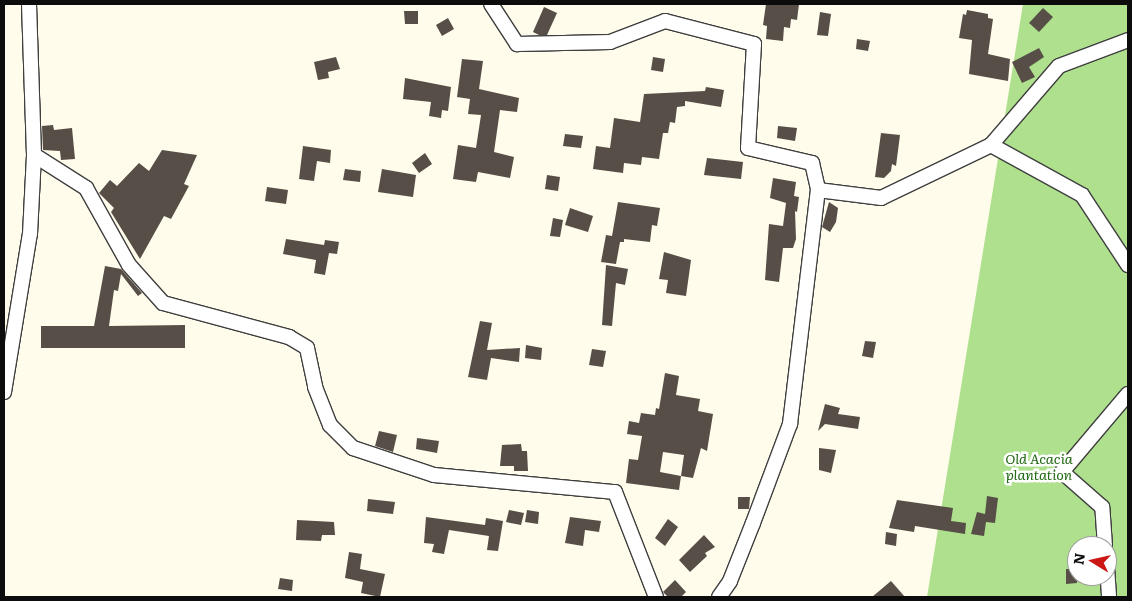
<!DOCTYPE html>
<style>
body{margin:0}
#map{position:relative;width:1132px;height:601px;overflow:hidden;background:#fffceb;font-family:Literata,serif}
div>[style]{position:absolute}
.forest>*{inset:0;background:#afe08e}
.building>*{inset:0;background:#564e47}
.roads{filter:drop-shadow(1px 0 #3f3f3f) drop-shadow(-1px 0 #3f3f3f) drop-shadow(0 1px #3f3f3f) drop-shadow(0 -1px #3f3f3f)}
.minor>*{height:14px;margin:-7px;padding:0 7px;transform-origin:7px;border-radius:7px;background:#fff}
span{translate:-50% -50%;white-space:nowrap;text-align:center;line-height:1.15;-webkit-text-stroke:5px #fff;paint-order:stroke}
.park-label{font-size:14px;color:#236a16;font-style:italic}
.frame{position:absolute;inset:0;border:5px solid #0c0c0c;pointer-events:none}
.north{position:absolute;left:1067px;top:536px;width:50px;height:50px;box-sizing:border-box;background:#fff;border:1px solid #9e9e9e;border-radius:50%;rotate:279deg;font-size:14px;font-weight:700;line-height:20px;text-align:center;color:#0c0c0c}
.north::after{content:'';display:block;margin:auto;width:18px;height:22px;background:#cb1615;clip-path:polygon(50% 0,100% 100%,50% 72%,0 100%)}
</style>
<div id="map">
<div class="forest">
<i style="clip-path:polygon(evenodd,1023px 4px,1128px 4px,1128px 597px,927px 597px,1023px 4px,1077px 546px,1107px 546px,1107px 576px,1077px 576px,1077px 546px)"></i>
</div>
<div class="building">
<i style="clip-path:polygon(766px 4px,799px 4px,797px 20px,791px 19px,790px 28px,784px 27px,783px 41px,766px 39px,767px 26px,763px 25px)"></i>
<i style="clip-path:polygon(544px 7px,557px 13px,547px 35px,539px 35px,533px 32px)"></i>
<i style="clip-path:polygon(1043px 8px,1053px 17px,1039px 32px,1029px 23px)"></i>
<i style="clip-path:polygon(967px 10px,988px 14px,988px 18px,993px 19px,988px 54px,1010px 59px,1008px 81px,969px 74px,972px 40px,959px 38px,963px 14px,966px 15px)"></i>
<i style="clip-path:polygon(404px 11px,418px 11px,418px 24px,405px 24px)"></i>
<i style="clip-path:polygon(820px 12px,831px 14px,828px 36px,817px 35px)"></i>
<i style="clip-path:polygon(448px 18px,454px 29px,442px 36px,436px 25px)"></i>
<i style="clip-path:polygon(857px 39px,870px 41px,868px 51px,856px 49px)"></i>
<i style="clip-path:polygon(1039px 48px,1044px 57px,1029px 67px,1035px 77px,1022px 83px,1012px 62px)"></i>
<i style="clip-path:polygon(336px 57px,340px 69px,328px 72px,329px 78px,318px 80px,314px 62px)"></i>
<i style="clip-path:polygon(653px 57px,665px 59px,663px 72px,651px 70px)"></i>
<i style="clip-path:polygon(462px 59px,483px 61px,479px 89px,519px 98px,517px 112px,500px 110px,494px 152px,514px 157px,510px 178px,478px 172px,476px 182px,453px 179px,458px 145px,476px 148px,481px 115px,468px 114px,470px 99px,457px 97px)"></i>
<i style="clip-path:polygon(405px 78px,451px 87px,448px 111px,442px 110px,441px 118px,429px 116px,431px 102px,403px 99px)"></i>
<i style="clip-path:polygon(706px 87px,724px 90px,721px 107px,685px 101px,685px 106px,677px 107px,675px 123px,670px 122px,668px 133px,663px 133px,659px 159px,642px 157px,641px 165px,624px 163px,623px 173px,593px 169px,596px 146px,610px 148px,614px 118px,640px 122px,644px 94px,705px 91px)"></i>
<i style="clip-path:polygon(53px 125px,54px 130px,72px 128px,75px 159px,61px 160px,60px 151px,43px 150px,42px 126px)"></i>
<i style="clip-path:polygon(778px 126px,797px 128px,795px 141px,777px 138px)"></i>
<i style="clip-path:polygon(881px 133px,900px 135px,896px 166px,892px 164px,891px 171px,884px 178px,875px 177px)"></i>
<i style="clip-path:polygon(565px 134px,583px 136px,581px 148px,563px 146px)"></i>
<i style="clip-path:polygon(303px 146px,331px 150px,330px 163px,317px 161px,314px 181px,299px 179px)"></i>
<i style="clip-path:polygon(162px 150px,197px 155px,184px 184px,189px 186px,171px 219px,164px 216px,140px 259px,111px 212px,114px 208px,99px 193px,110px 180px,117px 186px,139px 163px,149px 171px)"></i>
<i style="clip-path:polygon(425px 153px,432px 164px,419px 173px,412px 163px)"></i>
<i style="clip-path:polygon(707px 158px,743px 162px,741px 179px,704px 175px)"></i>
<i style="clip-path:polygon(345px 169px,361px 171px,360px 182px,343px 180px)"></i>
<i style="clip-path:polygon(382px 169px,416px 175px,413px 197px,378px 192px)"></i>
<i style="clip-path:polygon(547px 175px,560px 177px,558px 191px,545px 189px)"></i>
<i style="clip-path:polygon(773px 178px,796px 182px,794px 196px,799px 197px,797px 212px,795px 211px,796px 239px,793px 248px,783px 248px,779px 282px,765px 280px,769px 224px,783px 226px,786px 203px,770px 198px)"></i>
<i style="clip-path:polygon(267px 187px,288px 190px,286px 204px,265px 201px)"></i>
<i style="clip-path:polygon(618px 202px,660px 208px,657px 226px,652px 225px,650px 242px,624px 239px,624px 242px,620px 242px,616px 264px,601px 262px,606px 235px,612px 236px)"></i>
<i style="clip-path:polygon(829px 202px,838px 208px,836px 222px,830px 232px,822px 227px)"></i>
<i style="clip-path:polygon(570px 208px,593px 216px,588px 232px,565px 225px)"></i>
<i style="clip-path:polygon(553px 218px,563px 220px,560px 237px,550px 236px)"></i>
<i style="clip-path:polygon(286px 239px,324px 245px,325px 240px,339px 242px,337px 254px,329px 253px,325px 275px,314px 273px,316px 260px,283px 254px)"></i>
<i style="clip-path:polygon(664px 252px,691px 260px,686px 296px,666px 293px,668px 280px,659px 279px)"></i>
<i style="clip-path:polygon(606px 265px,628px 269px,625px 285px,616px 283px,612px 326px,602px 325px)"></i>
<i style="clip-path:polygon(105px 266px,121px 269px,142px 293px,138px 296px,121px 274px,118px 291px,114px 290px,109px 326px,185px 325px,185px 348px,41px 348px,41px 326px,94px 326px)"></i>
<i style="clip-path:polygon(480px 321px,492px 323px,487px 350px,520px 348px,519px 362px,491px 358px,487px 380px,468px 377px)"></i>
<i style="clip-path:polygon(865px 341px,876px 342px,873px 358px,862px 356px)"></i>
<i style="clip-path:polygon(526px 345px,542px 348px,541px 360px,525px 358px)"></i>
<i style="clip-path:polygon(592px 349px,606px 351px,603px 367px,589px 365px)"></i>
<i style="clip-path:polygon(evenodd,665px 373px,679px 376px,676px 395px,700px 399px,698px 411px,713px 414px,707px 451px,701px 448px,693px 478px,681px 476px,679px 490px,626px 483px,629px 459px,638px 460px,642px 436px,627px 434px,629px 421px,639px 423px,641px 413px,655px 415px,656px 408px,659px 409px,665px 373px,663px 452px,684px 455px,681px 476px,660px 472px,663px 452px)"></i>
<i style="clip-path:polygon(825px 404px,840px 408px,838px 414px,860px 417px,858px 429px,825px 424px,818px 431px)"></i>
<i style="clip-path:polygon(379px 431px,397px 435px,393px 452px,375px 446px)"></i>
<i style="clip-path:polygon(417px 438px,439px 441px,437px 453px,416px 449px)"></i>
<i style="clip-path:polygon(521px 444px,522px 451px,527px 451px,528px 471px,514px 471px,514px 466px,500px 466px,502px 445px)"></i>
<i style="clip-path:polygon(819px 448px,836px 450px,831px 473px,819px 470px)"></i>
<i style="clip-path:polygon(987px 496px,998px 498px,995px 523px,986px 522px,984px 536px,971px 534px,977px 512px,985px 514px)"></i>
<i style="clip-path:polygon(738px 497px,750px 497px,749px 509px,738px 509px)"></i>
<i style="clip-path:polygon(368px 499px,395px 502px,393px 514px,367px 511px)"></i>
<i style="clip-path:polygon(897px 500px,953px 508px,951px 521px,966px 523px,965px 534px,915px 526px,914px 532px,889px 528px)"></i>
<i style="clip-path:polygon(509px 510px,524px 513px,521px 525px,506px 522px)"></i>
<i style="clip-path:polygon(527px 510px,539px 512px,538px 524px,525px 522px)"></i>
<i style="clip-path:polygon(426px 517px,485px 525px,486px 518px,503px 521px,498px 551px,487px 550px,489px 536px,449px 530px,444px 554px,432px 552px,434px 544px,424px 543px)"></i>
<i style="clip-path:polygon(570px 517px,601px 521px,599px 532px,585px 530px,583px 546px,565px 543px)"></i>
<i style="clip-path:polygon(668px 519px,678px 527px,665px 546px,655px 538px)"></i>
<i style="clip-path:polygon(297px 520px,334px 522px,335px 535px,322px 535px,321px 541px,296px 540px)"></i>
<i style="clip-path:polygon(886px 532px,897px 534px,896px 546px,885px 544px)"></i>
<i style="clip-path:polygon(704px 535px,715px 547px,705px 553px,707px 556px,690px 572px,679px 560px)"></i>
<i style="clip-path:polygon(349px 552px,362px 554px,360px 569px,385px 574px,380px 597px,361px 593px,363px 582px,345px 578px)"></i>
<i style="clip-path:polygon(1066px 569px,1077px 569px,1077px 583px,1066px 584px)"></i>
<i style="clip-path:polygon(280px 578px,293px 580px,292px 591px,278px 589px)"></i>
<i style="clip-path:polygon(675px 580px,686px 592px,681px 597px,668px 597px,663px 592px)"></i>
<i style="clip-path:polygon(891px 581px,905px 597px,872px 597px)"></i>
</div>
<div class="roads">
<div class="minor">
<i style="left:491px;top:4px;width:48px;rotate:57deg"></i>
<i style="left:517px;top:44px;width:93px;rotate:-1.2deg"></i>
<i style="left:610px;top:42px;width:59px;rotate:-20.9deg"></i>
<i style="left:665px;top:21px;width:92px;rotate:14.5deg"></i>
<i style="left:754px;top:44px;width:104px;rotate:93.3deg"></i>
<i style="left:748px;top:148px;width:66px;rotate:13.2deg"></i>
<i style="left:812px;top:163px;width:28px;rotate:77deg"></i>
<i style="left:991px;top:145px;width:104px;rotate:28.8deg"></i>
<i style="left:1082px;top:195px;width:84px;rotate:56.7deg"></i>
<i style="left:34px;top:155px;width:62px;rotate:32.4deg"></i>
<i style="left:86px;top:188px;width:88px;rotate:60.8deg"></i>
<i style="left:129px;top:265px;width:51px;rotate:48.2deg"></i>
<i style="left:163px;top:303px;width:131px;rotate:15.1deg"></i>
<i style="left:289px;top:337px;width:21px;rotate:31deg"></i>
<i style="left:307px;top:348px;width:40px;rotate:78deg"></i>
<i style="left:315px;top:387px;width:41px;rotate:68.5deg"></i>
<i style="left:330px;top:425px;width:33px;rotate:45deg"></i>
<i style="left:353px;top:448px;width:85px;rotate:18.4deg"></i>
<i style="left:434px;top:475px;width:182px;rotate:5.4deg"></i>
<i style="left:615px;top:492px;width:113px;rotate:68.7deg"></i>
<i style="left:4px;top:392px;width:160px;rotate:-80.7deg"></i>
<i style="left:30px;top:234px;width:79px;rotate:-87.1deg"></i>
<i style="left:34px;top:155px;width:151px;rotate:-91.9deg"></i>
<i style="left:1105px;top:546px;width:39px;rotate:-94deg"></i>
<i style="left:1102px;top:507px;width:53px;rotate:-138.8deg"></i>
<i style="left:1062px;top:472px;width:102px;rotate:-49.8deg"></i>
<i style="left:1107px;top:567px;width:30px;rotate:86deg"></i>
<i style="left:719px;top:597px;width:19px;rotate:-55deg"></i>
<i style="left:730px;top:581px;width:62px;rotate:-68.4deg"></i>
<i style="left:753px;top:523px;width:106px;rotate:-69.5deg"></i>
<i style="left:790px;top:424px;width:236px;rotate:-83.2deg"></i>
<i style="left:818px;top:190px;width:64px;rotate:7.2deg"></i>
<i style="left:881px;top:198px;width:122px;rotate:-25.7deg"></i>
<i style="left:991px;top:145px;width:104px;rotate:-49.3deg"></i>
<i style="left:1059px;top:66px;width:74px;rotate:-20.6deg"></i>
</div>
</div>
<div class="park-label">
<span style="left:1039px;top:466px">Old Acacia<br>plantation</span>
</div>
<div class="frame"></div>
<div class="north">N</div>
</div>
